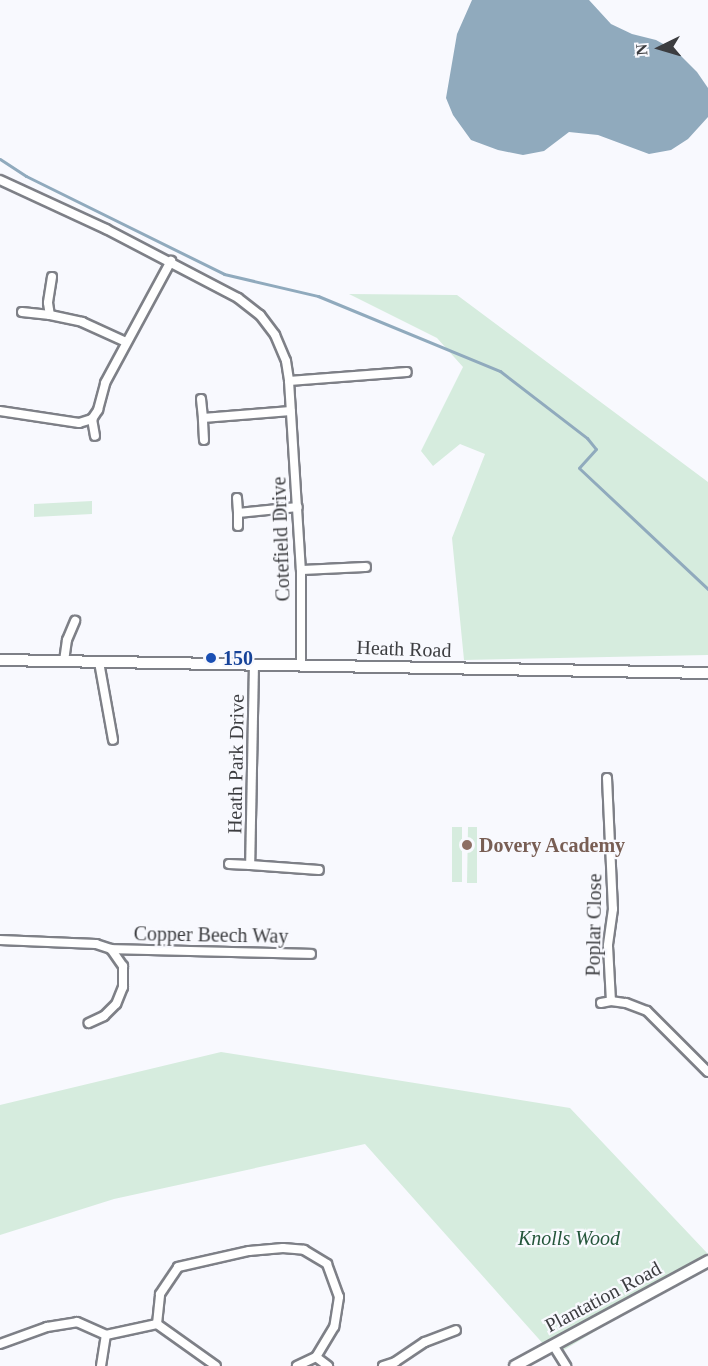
<!DOCTYPE html>
<style>
body{margin:0}
#map{position:relative;width:708px;height:1366px;overflow:hidden;background:#f8f9fe;font-family:Georgia,serif}
div>[style]{position:absolute}
.green>*{inset:0;background:#d6ecde}
.water>*{inset:0;background:#90aabd}
.stream>*{height:3px;margin:-1.5px;padding:0 1.5px;transform-origin:1.5px;border-radius:1.5px;background:#90aabd}
.roads{filter:drop-shadow(2px 0 #7e8087) drop-shadow(-2px 0 #7e8087) drop-shadow(0 2px #7e8087) drop-shadow(0 -2px #7e8087)}
.minor>*{height:8px;margin:-4px;padding:0 4px;transform-origin:4px;border-radius:4px;background:#fff}
.tertiary>*{height:10px;margin:-5px;padding:0 5px;transform-origin:5px;border-radius:5px;background:#fff}
.dots>*{width:16px;height:16px;translate:-50% -50%;box-sizing:border-box;border:3px solid #f8f9fe;border-radius:50%}
span{translate:-50% -50%;white-space:nowrap;text-align:center;line-height:1.15;-webkit-text-stroke:4.5px #f8f9fe;paint-order:stroke}
.street-label{font-size:20px;color:#3c3d40}
.transit-label{font-size:20px;color:#164399;font-weight:700}
.left{translate:0 -50%;text-align:left}
.education-label{font-size:20px;color:#785e54;font-weight:700}
.park-label{font-size:20px;color:#23553a;font-style:italic}
.north{position:absolute;left:630px;top:18px;width:60px;height:60px;-webkit-text-stroke:4px #f8f9fe;paint-order:stroke;rotate:265deg;font-size:16px;font-weight:700;line-height:24px;text-align:center;color:#3c3d40}
.north::after{content:'';display:block;margin:auto;width:21px;height:27px;background:#3c3d40;clip-path:polygon(50% 0,100% 100%,50% 72%,0 100%)}
</style>
<div id="map">
<div class="green">
<i style="clip-path:polygon(349px 294px,457px 295px,708px 482px,708px 655px,464px 660px,452px 538px,485px 454px,460px 444px,433px 466px,421px 451px,463px 367px,437px 338px)"></i>
<i style="clip-path:polygon(92px 501px,92px 514px,34px 517px,34px 504px)"></i>
<i style="clip-path:polygon(452px 827px,462px 827px,462px 882px,452px 882px)"></i>
<i style="clip-path:polygon(468px 827px,477px 827px,477px 883px,467px 883px)"></i>
<i style="clip-path:polygon(221px 1052px,570px 1108px,708px 1254px,708px 1263px,554px 1356px,365px 1144px,114px 1199px,0 1235px,0 1105px)"></i>
</div>
<div class="water">
<i style="clip-path:polygon(472px 0,589px 0,611px 24px,632px 34px,656px 40px,676px 51px,697px 72px,708px 88px,708px 117px,688px 139px,671px 150px,649px 154px,598px 135px,569px 132px,544px 151px,523px 155px,498px 150px,471px 140px,453px 115px,446px 98px,457px 34px)"></i>
</div>
<div class="stream">
<i style="left:0;top:159px;width:31px;rotate:33deg"></i>
<i style="left:26px;top:176px;width:221px;rotate:26.3deg"></i>
<i style="left:224px;top:274px;width:97px;rotate:13.2deg"></i>
<i style="left:318px;top:296px;width:197px;rotate:22.4deg"></i>
<i style="left:500px;top:371px;width:110px;rotate:37.6deg"></i>
<i style="left:587px;top:438px;width:14px;rotate:51deg"></i>
<i style="left:596px;top:449px;width:25px;rotate:132deg"></i>
<i style="left:579px;top:468px;width:177px;rotate:43.2deg"></i>
</div>
<div class="roads">
<div class="minor">
<i style="left:0;top:180px;width:117px;rotate:24.8deg"></i>
<i style="left:106px;top:229px;width:149px;rotate:27.6deg"></i>
<i style="left:238px;top:298px;width:28px;rotate:38deg"></i>
<i style="left:260px;top:315px;width:25px;rotate:53deg"></i>
<i style="left:275px;top:335px;width:28px;rotate:67deg"></i>
<i style="left:286px;top:361px;width:20px;rotate:81deg"></i>
<i style="left:289px;top:381px;width:189px;rotate:86.4deg"></i>
<i style="left:301px;top:570px;width:95px;rotate:90deg"></i>
<i style="left:52px;top:277px;width:26px;rotate:99deg"></i>
<i style="left:48px;top:303px;width:12px;rotate:81deg"></i>
<i style="left:50px;top:315px;width:33px;rotate:12deg"></i>
<i style="left:82px;top:322px;width:48px;rotate:24.4deg"></i>
<i style="left:22px;top:312px;width:28px;rotate:6deg"></i>
<i style="left:289px;top:381px;width:118px;rotate:-4.4deg"></i>
<i style="left:201px;top:399px;width:19px;rotate:84deg"></i>
<i style="left:0;top:411px;width:80px;rotate:8.6deg"></i>
<i style="left:79px;top:423px;width:14px;rotate:-17deg"></i>
<i style="left:92px;top:419px;width:11px;rotate:-56deg"></i>
<i style="left:98px;top:410px;width:28px;rotate:-75deg"></i>
<i style="left:105px;top:383px;width:139px;rotate:-61.6deg"></i>
<i style="left:92px;top:419px;width:17px;rotate:80deg"></i>
<i style="left:204px;top:440px;width:22px;rotate:-93deg"></i>
<i style="left:203px;top:418px;width:88px;rotate:-4.5deg"></i>
<i style="left:237px;top:498px;width:15px;rotate:86deg"></i>
<i style="left:238px;top:526px;width:13px;rotate:-90deg"></i>
<i style="left:238px;top:513px;width:60px;rotate:-5.7deg"></i>
<i style="left:301px;top:570px;width:65px;rotate:-2.6deg"></i>
<i style="left:64px;top:661px;width:21px;rotate:-82deg"></i>
<i style="left:67px;top:640px;width:21px;rotate:-67deg"></i>
<i style="left:99px;top:662px;width:79px;rotate:79.8deg"></i>
<i style="left:254px;top:664px;width:201px;rotate:91.1deg"></i>
<i style="left:250px;top:865px;width:69px;rotate:4.1deg"></i>
<i style="left:607px;top:778px;width:131px;rotate:87.4deg"></i>
<i style="left:613px;top:909px;width:37px;rotate:98deg"></i>
<i style="left:608px;top:946px;width:55px;rotate:86.9deg"></i>
<i style="left:611px;top:1001px;width:15px;rotate:8deg"></i>
<i style="left:626px;top:1003px;width:22px;rotate:21deg"></i>
<i style="left:647px;top:1011px;width:86px;rotate:45deg"></i>
<i style="left:229px;top:864px;width:21px;rotate:3deg"></i>
<i style="left:0;top:940px;width:96px;rotate:2.4deg"></i>
<i style="left:96px;top:944px;width:16px;rotate:18deg"></i>
<i style="left:111px;top:949px;width:21px;rotate:55deg"></i>
<i style="left:123px;top:966px;width:21px;rotate:90deg"></i>
<i style="left:123px;top:987px;width:18px;rotate:112deg"></i>
<i style="left:116px;top:1004px;width:17px;rotate:135deg"></i>
<i style="left:104px;top:1016px;width:17px;rotate:155deg"></i>
<i style="left:111px;top:949px;width:200px;rotate:1.4deg"></i>
<i style="left:601px;top:1003px;width:10px;rotate:-11deg"></i>
<i style="left:157px;top:1324px;width:30px;rotate:-84deg"></i>
<i style="left:160px;top:1294px;width:32px;rotate:-56deg"></i>
<i style="left:178px;top:1267px;width:73px;rotate:-12.7deg"></i>
<i style="left:249px;top:1251px;width:34px;rotate:-5deg"></i>
<i style="left:283px;top:1248px;width:21px;rotate:5deg"></i>
<i style="left:304px;top:1250px;width:27px;rotate:31deg"></i>
<i style="left:327px;top:1264px;width:35px;rotate:70deg"></i>
<i style="left:339px;top:1297px;width:30px;rotate:99deg"></i>
<i style="left:334px;top:1327px;width:35px;rotate:121deg"></i>
<i style="left:316px;top:1357px;width:21px;rotate:155deg"></i>
<i style="left:0;top:1344px;width:50px;rotate:-19.9deg"></i>
<i style="left:47px;top:1327px;width:30px;rotate:-9deg"></i>
<i style="left:77px;top:1322px;width:32px;rotate:24deg"></i>
<i style="left:553px;top:1345px;width:25px;rotate:58deg"></i>
<i style="left:316px;top:1357px;width:15px;rotate:37deg"></i>
<i style="left:101px;top:1366px;width:31px;rotate:-81deg"></i>
<i style="left:106px;top:1335px;width:52px;rotate:-12.2deg"></i>
<i style="left:157px;top:1324px;width:72px;rotate:35.4deg"></i>
<i style="left:383px;top:1366px;width:13px;rotate:-18deg"></i>
<i style="left:395px;top:1362px;width:36px;rotate:-34deg"></i>
<i style="left:425px;top:1342px;width:33px;rotate:-21deg"></i>
</div>
<div class="tertiary">
<i style="left:0;top:660px;width:708px;rotate:1.05deg"></i>
<i style="left:515px;top:1366px;width:220px;rotate:-28.5deg"></i>
</div>
</div>
<div class="dots">
<i style="left:211px;top:658px;background:#1a4fb4"></i>
<i style="left:467px;top:845px;background:#8d6e63"></i>
</div>
<div class="street-label">
<span style="left:281px;top:539px;rotate:-92deg">Cotefield Drive</span>
<span style="left:404px;top:649px;rotate:2deg">Heath Road</span>
<span style="left:236px;top:764px;rotate:-89deg">Heath Park Drive</span>
<span style="left:594px;top:925px;rotate:-89deg">Poplar Close</span>
<span style="left:211px;top:935px;rotate:1deg">Copper Beech Way</span>
<span style="left:603px;top:1297px;rotate:-28deg">Plantation Road</span>
</div>
<div class="transit-label">
<span class="left" style="left:223px;top:658px">150</span>
</div>
<div class="education-label">
<span class="left" style="left:479px;top:845px">Dovery Academy</span>
</div>
<div class="park-label">
<span style="left:569px;top:1238px">Knolls Wood</span>
</div>
<div class="north">N</div>
</div>
